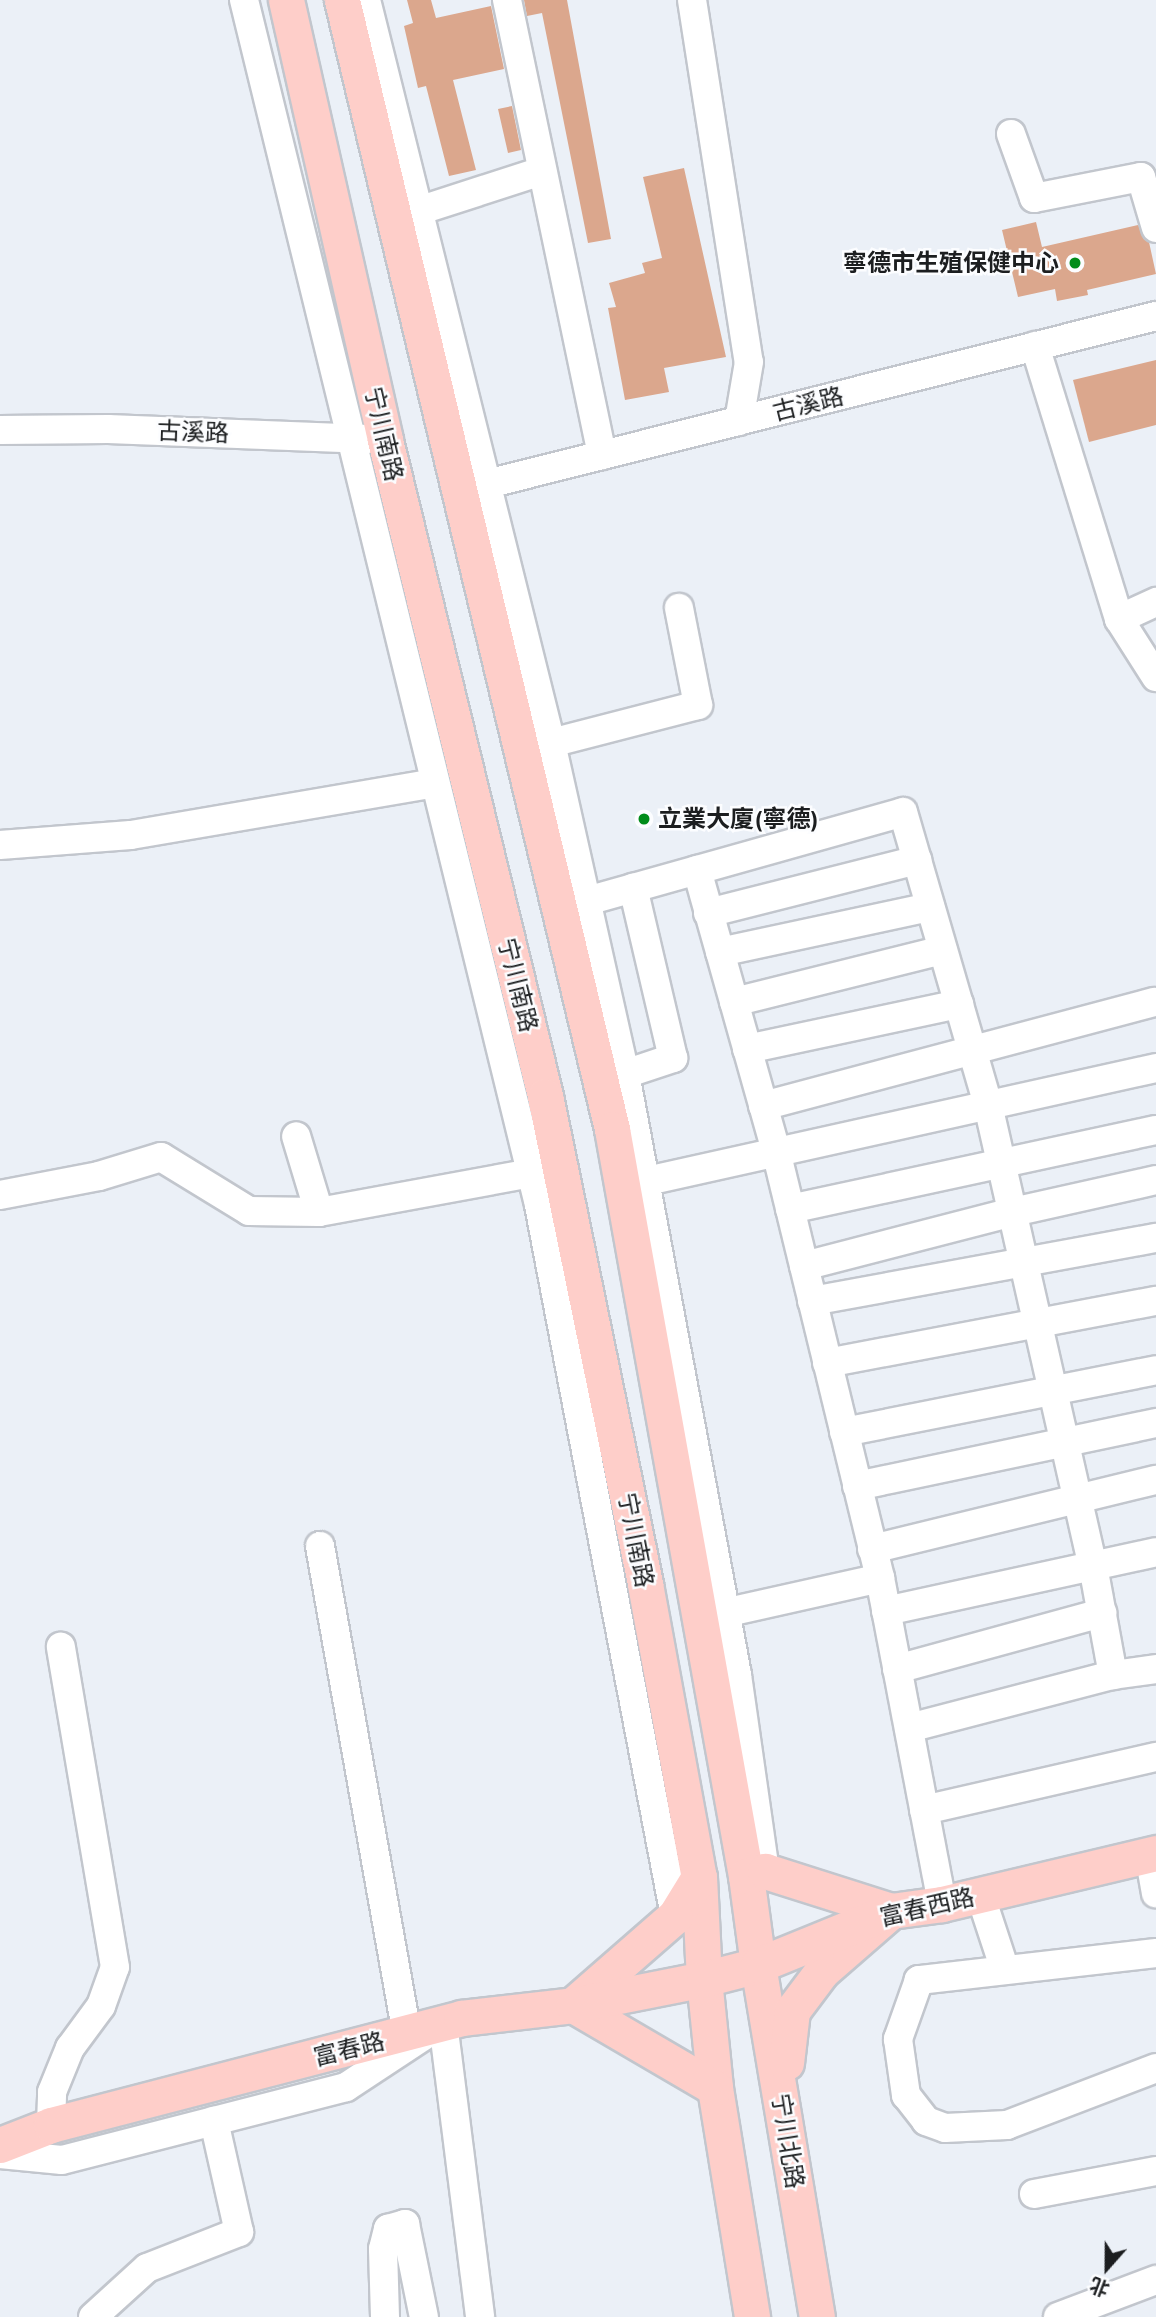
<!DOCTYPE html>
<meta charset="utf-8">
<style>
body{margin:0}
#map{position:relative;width:1156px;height:2317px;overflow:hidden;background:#ebf0f7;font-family:Mulish,"Noto Sans SC",sans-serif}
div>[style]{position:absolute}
.building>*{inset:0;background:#dba78d}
.roads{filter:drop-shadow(2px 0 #c2c6cd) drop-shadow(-2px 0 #c2c6cd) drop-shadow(0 2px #c2c6cd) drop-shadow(0 -2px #c2c6cd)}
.minor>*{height:28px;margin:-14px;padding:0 14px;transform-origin:14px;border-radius:14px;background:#fff}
.major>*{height:35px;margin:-17.5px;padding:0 17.5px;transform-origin:17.5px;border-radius:17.5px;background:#fecec9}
.dots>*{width:19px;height:19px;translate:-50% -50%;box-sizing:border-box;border:4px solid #fcfdff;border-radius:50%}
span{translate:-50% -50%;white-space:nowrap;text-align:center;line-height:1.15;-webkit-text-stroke:5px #fcfdff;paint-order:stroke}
.poi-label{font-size:24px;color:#1c1e20;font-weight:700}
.right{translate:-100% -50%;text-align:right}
.left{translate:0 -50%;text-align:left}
.street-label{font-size:24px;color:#1c1e20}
.north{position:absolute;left:1072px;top:2233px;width:70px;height:70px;-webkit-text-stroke:5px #fcfdff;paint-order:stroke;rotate:201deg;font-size:19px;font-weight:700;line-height:28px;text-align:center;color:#1c1e20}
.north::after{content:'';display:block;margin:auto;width:24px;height:32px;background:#1c1e20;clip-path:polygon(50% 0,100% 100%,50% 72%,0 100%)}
</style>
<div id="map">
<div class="building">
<i style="clip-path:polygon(407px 0,431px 0,436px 18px,491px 6px,504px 69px,453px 80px,476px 170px,449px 176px,426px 86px,418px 88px,404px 26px,413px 23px)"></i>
<i style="clip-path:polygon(524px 0,567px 0,611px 239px,588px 243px,542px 13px,527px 16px)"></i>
<i style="clip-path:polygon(512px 106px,521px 150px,508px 153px,498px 109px)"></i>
<i style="clip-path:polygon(684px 168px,726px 357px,664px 368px,669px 392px,625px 400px,608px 308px,616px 307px,609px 283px,645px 273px,642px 263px,662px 258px,643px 177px)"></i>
<i style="clip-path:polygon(1036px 222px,1042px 247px,1138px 225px,1149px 242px,1156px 274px,1087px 290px,1088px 295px,1057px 301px,1055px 289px,1018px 297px,1002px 230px)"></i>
<i style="clip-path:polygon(1156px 360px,1156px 425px,1089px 442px,1073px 380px)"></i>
</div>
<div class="roads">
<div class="minor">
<i style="left:244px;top:0;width:1241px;rotate:76.24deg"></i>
<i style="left:539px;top:1205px;width:724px;rotate:79.17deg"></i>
<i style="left:366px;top:0;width:766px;rotate:76.02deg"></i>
<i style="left:551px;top:743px;width:339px;rotate:77.4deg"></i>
<i style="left:625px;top:1074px;width:611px;rotate:79.44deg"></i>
<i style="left:737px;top:1675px;width:198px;rotate:81.9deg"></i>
<i style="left:507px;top:0;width:465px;rotate:78.2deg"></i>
<i style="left:692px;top:0;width:366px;rotate:81.1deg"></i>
<i style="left:749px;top:362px;width:60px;rotate:99.6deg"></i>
<i style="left:1011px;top:134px;width:68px;rotate:70.2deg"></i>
<i style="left:1034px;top:198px;width:109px;rotate:-11.1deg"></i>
<i style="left:1141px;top:177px;width:53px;rotate:73.6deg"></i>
<i style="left:418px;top:211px;width:130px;rotate:-17.9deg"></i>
<i style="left:1035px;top:346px;width:286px;rotate:72.9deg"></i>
<i style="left:1119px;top:619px;width:69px;rotate:57.5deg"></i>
<i style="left:0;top:430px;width:108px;rotate:-0.5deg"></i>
<i style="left:108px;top:429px;width:260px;rotate:2.2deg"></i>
<i style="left:468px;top:486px;width:19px;rotate:-6deg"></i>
<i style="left:487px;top:484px;width:690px;rotate:-14.1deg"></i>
<i style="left:1119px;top:619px;width:41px;rotate:-24.7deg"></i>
<i style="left:551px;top:743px;width:152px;rotate:-14.5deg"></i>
<i style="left:698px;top:705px;width:99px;rotate:-101.1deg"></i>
<i style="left:0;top:845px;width:131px;rotate:-4.4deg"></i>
<i style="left:131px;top:835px;width:308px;rotate:-9.7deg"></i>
<i style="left:697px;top:870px;width:292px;rotate:74.3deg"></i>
<i style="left:776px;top:1151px;width:439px;rotate:76.3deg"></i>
<i style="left:880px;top:1578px;width:332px;rotate:79.2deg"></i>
<i style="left:587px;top:901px;width:328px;rotate:-15.7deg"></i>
<i style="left:903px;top:812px;width:305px;rotate:73.8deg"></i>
<i style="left:988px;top:1105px;width:473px;rotate:77.2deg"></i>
<i style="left:1093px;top:1566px;width:111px;rotate:79.6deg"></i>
<i style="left:708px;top:913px;width:216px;rotate:-14.2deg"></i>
<i style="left:720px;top:952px;width:215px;rotate:-12.1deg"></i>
<i style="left:734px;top:1002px;width:215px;rotate:-14deg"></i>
<i style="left:747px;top:1049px;width:217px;rotate:-12deg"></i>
<i style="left:625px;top:1074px;width:51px;rotate:-18.4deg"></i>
<i style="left:673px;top:1058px;width:175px;rotate:-103.2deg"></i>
<i style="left:763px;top:1106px;width:405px;rotate:-14.9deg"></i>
<i style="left:647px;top:1181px;width:521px;rotate:-12.52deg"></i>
<i style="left:0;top:1195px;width:101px;rotate:-10.9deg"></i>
<i style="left:99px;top:1176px;width:65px;rotate:-17deg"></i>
<i style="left:161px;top:1157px;width:103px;rotate:31.5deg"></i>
<i style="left:249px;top:1211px;width:70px;rotate:0.8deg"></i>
<i style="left:319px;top:1212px;width:79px;rotate:-106.8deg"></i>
<i style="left:790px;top:1209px;width:374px;rotate:-12.2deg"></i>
<i style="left:319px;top:1212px;width:216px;rotate:-10.4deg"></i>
<i style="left:804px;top:1266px;width:216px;rotate:-14.5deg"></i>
<i style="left:1013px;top:1212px;width:147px;rotate:-12.6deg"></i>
<i style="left:812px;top:1301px;width:350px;rotate:-10.4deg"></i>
<i style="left:827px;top:1363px;width:335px;rotate:-10.7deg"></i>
<i style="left:844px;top:1432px;width:318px;rotate:-11.2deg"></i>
<i style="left:857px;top:1486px;width:306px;rotate:-11.9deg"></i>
<i style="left:320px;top:1546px;width:496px;rotate:79.9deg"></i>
<i style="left:872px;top:1549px;width:292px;rotate:-13.7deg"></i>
<i style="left:886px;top:1611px;width:276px;rotate:-12.3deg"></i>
<i style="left:724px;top:1613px;width:160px;rotate:-12.6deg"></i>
<i style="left:897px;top:1669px;width:213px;rotate:-15.3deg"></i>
<i style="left:909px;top:1728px;width:211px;rotate:-14.6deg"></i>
<i style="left:1113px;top:1675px;width:43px;rotate:-7.9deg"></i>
<i style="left:924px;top:1810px;width:238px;rotate:-12.9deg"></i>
<i style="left:1149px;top:1854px;width:40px;rotate:80deg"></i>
<i style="left:980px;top:1894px;width:80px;rotate:71.8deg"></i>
<i style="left:1156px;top:1953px;width:239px;rotate:173.5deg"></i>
<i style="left:919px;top:1980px;width:63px;rotate:109.6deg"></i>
<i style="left:898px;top:2039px;width:57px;rotate:81.9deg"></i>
<i style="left:906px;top:2095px;width:33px;rotate:52deg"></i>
<i style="left:926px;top:2121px;width:20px;rotate:20deg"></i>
<i style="left:945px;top:2128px;width:62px;rotate:-2.8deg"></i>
<i style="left:1007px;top:2125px;width:160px;rotate:-20.9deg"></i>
<i style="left:51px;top:2125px;width:33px;rotate:-88deg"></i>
<i style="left:52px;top:2092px;width:48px;rotate:-67.8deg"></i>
<i style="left:70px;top:2048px;width:52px;rotate:-53.6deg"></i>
<i style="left:101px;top:2006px;width:41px;rotate:-70.3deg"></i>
<i style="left:115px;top:1967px;width:325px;rotate:-99.6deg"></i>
<i style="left:0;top:2154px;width:62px;rotate:5.5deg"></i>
<i style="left:62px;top:2160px;width:293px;rotate:-14.4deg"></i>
<i style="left:346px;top:2087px;width:116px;rotate:-33.4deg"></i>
<i style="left:443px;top:2023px;width:296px;rotate:82.8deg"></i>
<i style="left:1034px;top:2194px;width:124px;rotate:-10.7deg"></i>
<i style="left:93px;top:2317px;width:73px;rotate:-42.2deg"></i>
<i style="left:147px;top:2268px;width:99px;rotate:-21.4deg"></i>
<i style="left:239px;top:2232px;width:114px;rotate:-102.7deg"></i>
<i style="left:385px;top:2317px;width:68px;rotate:-91.7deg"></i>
<i style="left:383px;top:2249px;width:21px;rotate:-76deg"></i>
<i style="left:388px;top:2229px;width:18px;rotate:-16deg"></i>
<i style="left:405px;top:2224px;width:95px;rotate:78.5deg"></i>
<i style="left:1058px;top:2317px;width:105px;rotate:-20.7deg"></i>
</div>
<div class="major">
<i style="left:286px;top:0;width:451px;rotate:77.3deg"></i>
<i style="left:385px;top:440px;width:675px;rotate:76.29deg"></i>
<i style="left:545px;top:1096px;width:498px;rotate:78.4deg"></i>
<i style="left:645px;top:1584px;width:298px;rotate:79.6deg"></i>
<i style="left:699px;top:1877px;width:102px;rotate:87.2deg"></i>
<i style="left:704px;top:1979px;width:110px;rotate:84.2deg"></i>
<i style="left:715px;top:2088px;width:232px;rotate:80.8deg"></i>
<i style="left:342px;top:0;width:1161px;rotate:76.55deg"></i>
<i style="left:612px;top:1129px;width:759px;rotate:79.83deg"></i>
<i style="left:746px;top:1876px;width:90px;rotate:82.3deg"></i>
<i style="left:758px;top:1965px;width:357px;rotate:80.5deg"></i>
<i style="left:746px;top:1876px;width:20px;rotate:-15deg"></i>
<i style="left:765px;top:1871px;width:132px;rotate:17.6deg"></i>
<i style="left:891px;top:1911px;width:91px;rotate:139deg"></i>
<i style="left:822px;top:1971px;width:50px;rotate:126.9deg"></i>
<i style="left:792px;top:2011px;width:52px;rotate:96.6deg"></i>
<i style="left:699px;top:1877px;width:46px;rotate:121.6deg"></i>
<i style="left:675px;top:1916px;width:135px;rotate:138.9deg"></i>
<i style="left:573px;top:2005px;width:164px;rotate:30.3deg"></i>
<i style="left:0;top:2145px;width:55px;rotate:-21.4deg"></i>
<i style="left:51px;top:2125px;width:424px;rotate:-14.6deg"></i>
<i style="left:461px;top:2018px;width:113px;rotate:-6.6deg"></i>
<i style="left:573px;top:2005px;width:134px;rotate:-11.2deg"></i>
<i style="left:704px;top:1979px;width:56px;rotate:-14.5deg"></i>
<i style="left:758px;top:1965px;width:144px;rotate:-22.1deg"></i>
<i style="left:891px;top:1911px;width:51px;rotate:-7.8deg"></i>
<i style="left:942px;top:1904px;width:220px;rotate:-13.4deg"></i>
</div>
</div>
<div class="dots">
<i style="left:1075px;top:263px;background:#018c1a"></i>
<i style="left:644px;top:819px;background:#018c1a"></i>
</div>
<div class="poi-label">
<span class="right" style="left:1059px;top:263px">寧德市生殖保健中心</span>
<span class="left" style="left:658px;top:819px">立業大廈(寧德)</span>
</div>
<div class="street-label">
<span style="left:808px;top:404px;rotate:-14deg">古溪路</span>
<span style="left:193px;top:432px;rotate:2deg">古溪路</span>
<span style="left:384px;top:434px;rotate:77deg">宁川南路</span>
<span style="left:518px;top:985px;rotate:76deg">宁川南路</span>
<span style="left:636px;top:1540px;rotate:79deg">宁川南路</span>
<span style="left:927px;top:1907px;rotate:-13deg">富春西路</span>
<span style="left:349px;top:2049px;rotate:-14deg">富春路</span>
<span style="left:788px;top:2141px;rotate:81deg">宁川北路</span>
</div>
<div class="north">北</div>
</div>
